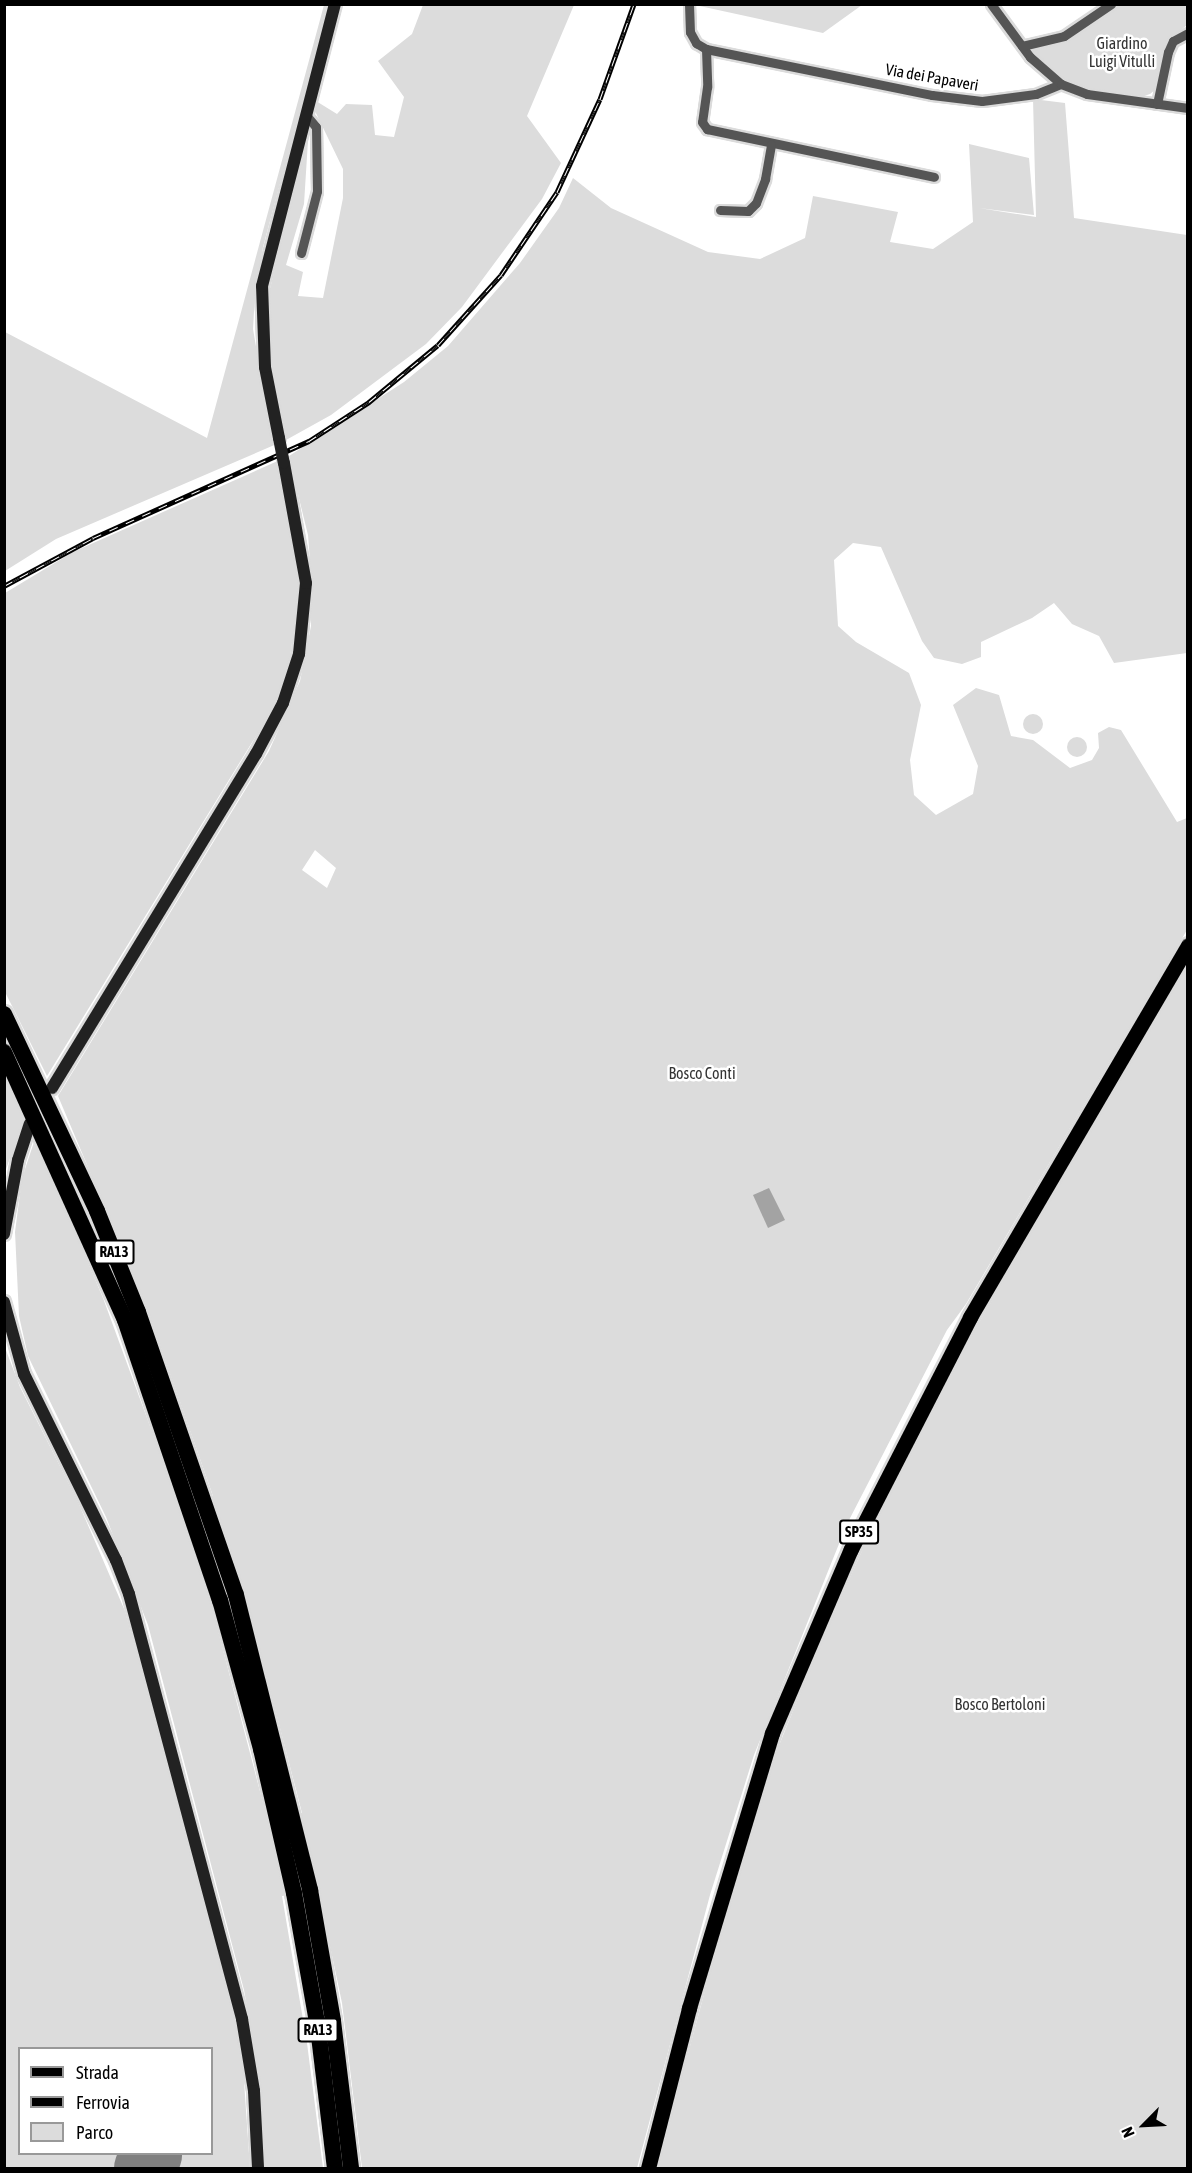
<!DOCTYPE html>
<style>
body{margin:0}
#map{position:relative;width:1192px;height:2173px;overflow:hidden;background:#fff;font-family:"Asap Condensed",sans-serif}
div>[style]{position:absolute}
.green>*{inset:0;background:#dcdcdc}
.round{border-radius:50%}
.water>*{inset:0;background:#a3a3a3}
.runway>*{height:63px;margin:-31.5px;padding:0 31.5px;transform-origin:31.5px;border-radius:31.5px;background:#808080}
.roads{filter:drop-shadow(2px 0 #dbdbdb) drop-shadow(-2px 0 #dbdbdb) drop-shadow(0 2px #dbdbdb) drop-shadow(0 -2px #dbdbdb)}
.street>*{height:9px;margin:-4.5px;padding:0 4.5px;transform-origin:4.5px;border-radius:4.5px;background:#555}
.secondary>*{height:12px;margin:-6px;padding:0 6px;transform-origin:6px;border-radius:6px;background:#222}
.primary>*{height:15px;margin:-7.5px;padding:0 7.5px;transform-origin:7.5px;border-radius:7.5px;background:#000}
.highway>*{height:16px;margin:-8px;padding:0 8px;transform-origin:8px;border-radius:8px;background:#000}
.rail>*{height:5px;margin-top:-2.5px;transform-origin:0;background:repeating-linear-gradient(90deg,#fff 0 9px,#000 0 18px);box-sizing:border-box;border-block:2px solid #000}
.secondary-bridge>*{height:12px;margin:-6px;padding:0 6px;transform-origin:6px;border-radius:6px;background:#222}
span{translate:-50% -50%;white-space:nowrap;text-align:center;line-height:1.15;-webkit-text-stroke:5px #fff;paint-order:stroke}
.shield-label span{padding:2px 4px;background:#fff;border:2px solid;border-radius:4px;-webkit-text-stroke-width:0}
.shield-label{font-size:15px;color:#000;font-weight:700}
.park-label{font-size:16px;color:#333}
.street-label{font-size:16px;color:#000}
.frame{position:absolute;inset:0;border:6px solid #000;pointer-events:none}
.legend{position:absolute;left:18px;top:2047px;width:195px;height:108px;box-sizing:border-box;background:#fff;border:2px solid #999;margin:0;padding:8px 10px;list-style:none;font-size:18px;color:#000}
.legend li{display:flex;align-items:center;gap:12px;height:30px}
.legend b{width:30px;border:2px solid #999}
.north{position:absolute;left:1114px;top:2095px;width:60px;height:60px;-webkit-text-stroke:4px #fff;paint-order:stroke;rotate:246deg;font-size:16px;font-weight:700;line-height:24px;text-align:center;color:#000}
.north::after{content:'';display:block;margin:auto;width:21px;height:27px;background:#000;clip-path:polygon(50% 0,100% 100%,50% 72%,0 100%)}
</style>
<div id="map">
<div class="green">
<i style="clip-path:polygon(324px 5px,328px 5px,263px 247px,255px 294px,253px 329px,272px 440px,279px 438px,268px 330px,269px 293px,309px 125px,304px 204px,286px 265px,303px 272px,298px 296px,323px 298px,343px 198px,343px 169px,313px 107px,316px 101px,337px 114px,346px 104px,372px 105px,375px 135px,394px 137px,404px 97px,378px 61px,412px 34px,423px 5px,574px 5px,527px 116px,561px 163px,542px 199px,462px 307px,426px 344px,331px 415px,286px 440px,56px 539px,5px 571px,5px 332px,207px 438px)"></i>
<i style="clip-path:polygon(695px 5px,695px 4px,862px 5px,823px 33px)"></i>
<i style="clip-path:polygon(1118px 5px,1187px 5px,1187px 25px,1170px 39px,1156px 89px,1150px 94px,1141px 97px,1082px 89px,1058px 78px,1034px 54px,1035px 49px,1066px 40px)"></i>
<i style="clip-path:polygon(evenodd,1033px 99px,1065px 103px,1074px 218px,1187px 235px,1187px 653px,1114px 663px,1099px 636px,1072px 624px,1054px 603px,1032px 618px,981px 642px,981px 657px,962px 664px,934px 658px,922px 641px,881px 547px,853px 543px,834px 560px,838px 626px,856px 642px,909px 673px,921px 705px,910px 760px,914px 795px,936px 815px,973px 794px,978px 766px,953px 705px,976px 688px,999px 695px,1011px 736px,1033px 740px,1070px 768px,1092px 760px,1099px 748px,1098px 733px,1109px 727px,1121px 730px,1177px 822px,1187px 818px,1187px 930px,966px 1304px,947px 1330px,847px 1524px,754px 1755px,710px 1895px,637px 2168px,362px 2168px,342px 2003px,318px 1889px,282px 1896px,307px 2043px,323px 2168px,265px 2168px,261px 2088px,244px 1990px,148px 1625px,106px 1517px,28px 1356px,19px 1316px,15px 1232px,22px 1178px,35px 1139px,103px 1298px,180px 1508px,213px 1496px,145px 1302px,58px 1096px,269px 751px,300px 681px,311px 626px,311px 574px,308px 535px,290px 462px,277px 467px,295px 541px,300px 581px,289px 666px,275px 705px,47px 1076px,5px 992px,5px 593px,73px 552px,289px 456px,404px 382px,448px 346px,520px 263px,559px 208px,573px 178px,611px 208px,708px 252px,760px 259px,805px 238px,813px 196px,898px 212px,890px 242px,933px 249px,973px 222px,969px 144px,1029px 158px,1034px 215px,979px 208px,1036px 217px,1033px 99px,315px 850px,336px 868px,327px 888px,302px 870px,315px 850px,1033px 99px,245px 1593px,302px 1813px,268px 1822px,211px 1604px,245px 1593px)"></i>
<i class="round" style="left:1023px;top:714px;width:20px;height:20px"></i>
<i class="round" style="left:1067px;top:737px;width:20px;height:20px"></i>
<i style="clip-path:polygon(1187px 962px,1187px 2168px,657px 2168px,733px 1887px,773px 1760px,820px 1645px,873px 1526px,950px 1373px)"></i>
<i style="clip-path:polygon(4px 1077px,25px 1117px,5px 1172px,4px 1172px)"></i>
<i style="clip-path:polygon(evenodd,4px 1345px,20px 1387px,78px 1502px,125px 1611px,233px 2006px,242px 2052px,250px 2168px,5px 2168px,4px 1345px,20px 2048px,212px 2048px,212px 2154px,20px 2154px,20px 2048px)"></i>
</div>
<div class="water">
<i style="clip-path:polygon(769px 1188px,785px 1220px,768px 1228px,753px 1195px)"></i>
</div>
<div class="runway">
<i style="left:145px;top:2168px;width:15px;rotate:-70deg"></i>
</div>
<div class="roads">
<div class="street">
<i style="left:689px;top:4px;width:28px;rotate:88deg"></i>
<i style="left:690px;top:32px;width:13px;rotate:61deg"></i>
<i style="left:696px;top:43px;width:12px;rotate:31deg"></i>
<i style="left:706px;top:49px;width:231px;rotate:11.5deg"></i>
<i style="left:932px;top:95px;width:50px;rotate:6.8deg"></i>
<i style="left:982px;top:101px;width:54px;rotate:-7.4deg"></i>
<i style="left:1036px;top:94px;width:27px;rotate:-22deg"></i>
<i style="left:991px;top:4px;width:66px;rotate:53.7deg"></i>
<i style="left:1030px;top:57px;width:41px;rotate:41.1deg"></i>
<i style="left:1061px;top:84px;width:28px;rotate:21deg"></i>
<i style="left:1087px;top:94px;width:102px;rotate:7.9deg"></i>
<i style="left:1022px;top:46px;width:43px;rotate:-13.4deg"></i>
<i style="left:1064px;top:36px;width:57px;rotate:-34.2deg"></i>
<i style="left:706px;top:49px;width:38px;rotate:88deg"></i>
<i style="left:707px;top:87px;width:35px;rotate:98deg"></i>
<i style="left:702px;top:122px;width:9px;rotate:54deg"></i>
<i style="left:707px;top:129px;width:232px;rotate:11.9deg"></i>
<i style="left:1157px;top:104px;width:53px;rotate:-78.1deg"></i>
<i style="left:1168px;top:52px;width:12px;rotate:-66deg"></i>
<i style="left:1173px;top:41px;width:17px;rotate:-28deg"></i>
<i style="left:720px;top:210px;width:28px;rotate:2deg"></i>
<i style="left:748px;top:211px;width:11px;rotate:-45deg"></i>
<i style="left:756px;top:203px;width:26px;rotate:-69deg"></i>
<i style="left:765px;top:179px;width:35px;rotate:-80deg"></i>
<i style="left:301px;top:253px;width:64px;rotate:-75.5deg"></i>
<i style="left:317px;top:191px;width:64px;rotate:-90.9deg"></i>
<i style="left:316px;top:127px;width:17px;rotate:-130deg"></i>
</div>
<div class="secondary">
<i style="left:279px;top:438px;width:72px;rotate:-101.2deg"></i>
<i style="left:265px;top:367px;width:81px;rotate:-92.1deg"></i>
<i style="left:262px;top:286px;width:291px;rotate:-75.5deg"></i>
<i style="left:52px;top:1088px;width:391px;rotate:-58.6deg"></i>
<i style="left:256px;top:754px;width:58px;rotate:-62.1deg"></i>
<i style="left:283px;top:703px;width:52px;rotate:-71.9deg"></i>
<i style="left:299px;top:654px;width:71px;rotate:-84.4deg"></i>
<i style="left:306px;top:583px;width:122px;rotate:-100.4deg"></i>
<i style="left:4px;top:1234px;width:75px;rotate:-79.3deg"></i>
<i style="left:18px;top:1160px;width:38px;rotate:-72deg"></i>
<i style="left:4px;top:1302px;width:75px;rotate:74.5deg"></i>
<i style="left:24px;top:1374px;width:208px;rotate:63.7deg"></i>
<i style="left:116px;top:1560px;width:36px;rotate:69deg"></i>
<i style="left:129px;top:1594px;width:440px;rotate:75.1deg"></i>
<i style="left:242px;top:2019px;width:73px;rotate:80.5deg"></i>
<i style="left:254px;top:2091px;width:77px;rotate:87deg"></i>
</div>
<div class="primary">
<i style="left:648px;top:2168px;width:165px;rotate:-75.6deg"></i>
<i style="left:689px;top:2008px;width:287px;rotate:-73.2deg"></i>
<i style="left:772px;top:1733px;width:200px;rotate:-66.8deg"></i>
<i style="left:851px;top:1549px;width:261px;rotate:-62.8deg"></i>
<i style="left:970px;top:1317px;width:431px;rotate:-59.6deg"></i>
</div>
<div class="highway">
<i style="left:4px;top:1014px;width:218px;rotate:64.7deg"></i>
<i style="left:97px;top:1211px;width:109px;rotate:67.9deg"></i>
<i style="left:138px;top:1312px;width:299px;rotate:70.9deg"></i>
<i style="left:236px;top:1595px;width:304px;rotate:75.9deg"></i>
<i style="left:310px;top:1890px;width:133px;rotate:80deg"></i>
<i style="left:333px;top:2021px;width:148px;rotate:83deg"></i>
<i style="left:4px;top:1052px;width:294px;rotate:65.7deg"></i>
<i style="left:125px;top:1320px;width:296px;rotate:71.3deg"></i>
<i style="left:220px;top:1600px;width:155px;rotate:74.6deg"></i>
<i style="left:261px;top:1749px;width:148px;rotate:77.1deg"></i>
<i style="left:294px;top:1893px;width:137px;rotate:79.9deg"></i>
<i style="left:318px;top:2028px;width:141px;rotate:83.1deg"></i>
</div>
</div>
<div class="rail">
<i style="left:4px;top:586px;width:101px;rotate:-28.3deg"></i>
<i style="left:93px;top:538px;width:237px;rotate:-24.2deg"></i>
<i style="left:309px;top:441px;width:72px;rotate:-33deg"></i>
<i style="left:369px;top:402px;width:89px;rotate:-39.6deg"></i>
<i style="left:438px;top:345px;width:94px;rotate:-48deg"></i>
<i style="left:501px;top:275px;width:100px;rotate:-56deg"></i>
<i style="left:557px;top:192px;width:102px;rotate:-65.2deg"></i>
<i style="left:600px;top:99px;width:101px;rotate:-70.3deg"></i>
</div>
<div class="secondary-bridge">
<i style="left:279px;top:438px;width:25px;rotate:79deg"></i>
</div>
<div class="shield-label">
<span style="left:114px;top:1252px">RA13</span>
<span style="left:859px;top:1532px">SP35</span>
<span style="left:318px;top:2030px">RA13</span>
</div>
<div class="park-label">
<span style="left:1122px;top:52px">Giardino<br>Luigi Vitulli</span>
<span style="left:702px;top:1073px">Bosco Conti</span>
<span style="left:1000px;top:1704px">Bosco Bertoloni</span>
</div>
<div class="street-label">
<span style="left:932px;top:77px;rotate:10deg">Via dei Papaveri</span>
</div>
<div class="frame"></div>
<ul class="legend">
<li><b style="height:8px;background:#000"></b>Strada</li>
<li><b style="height:8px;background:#000"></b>Ferrovia</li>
<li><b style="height:16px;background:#dcdcdc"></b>Parco</li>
</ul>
<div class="north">N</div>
</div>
